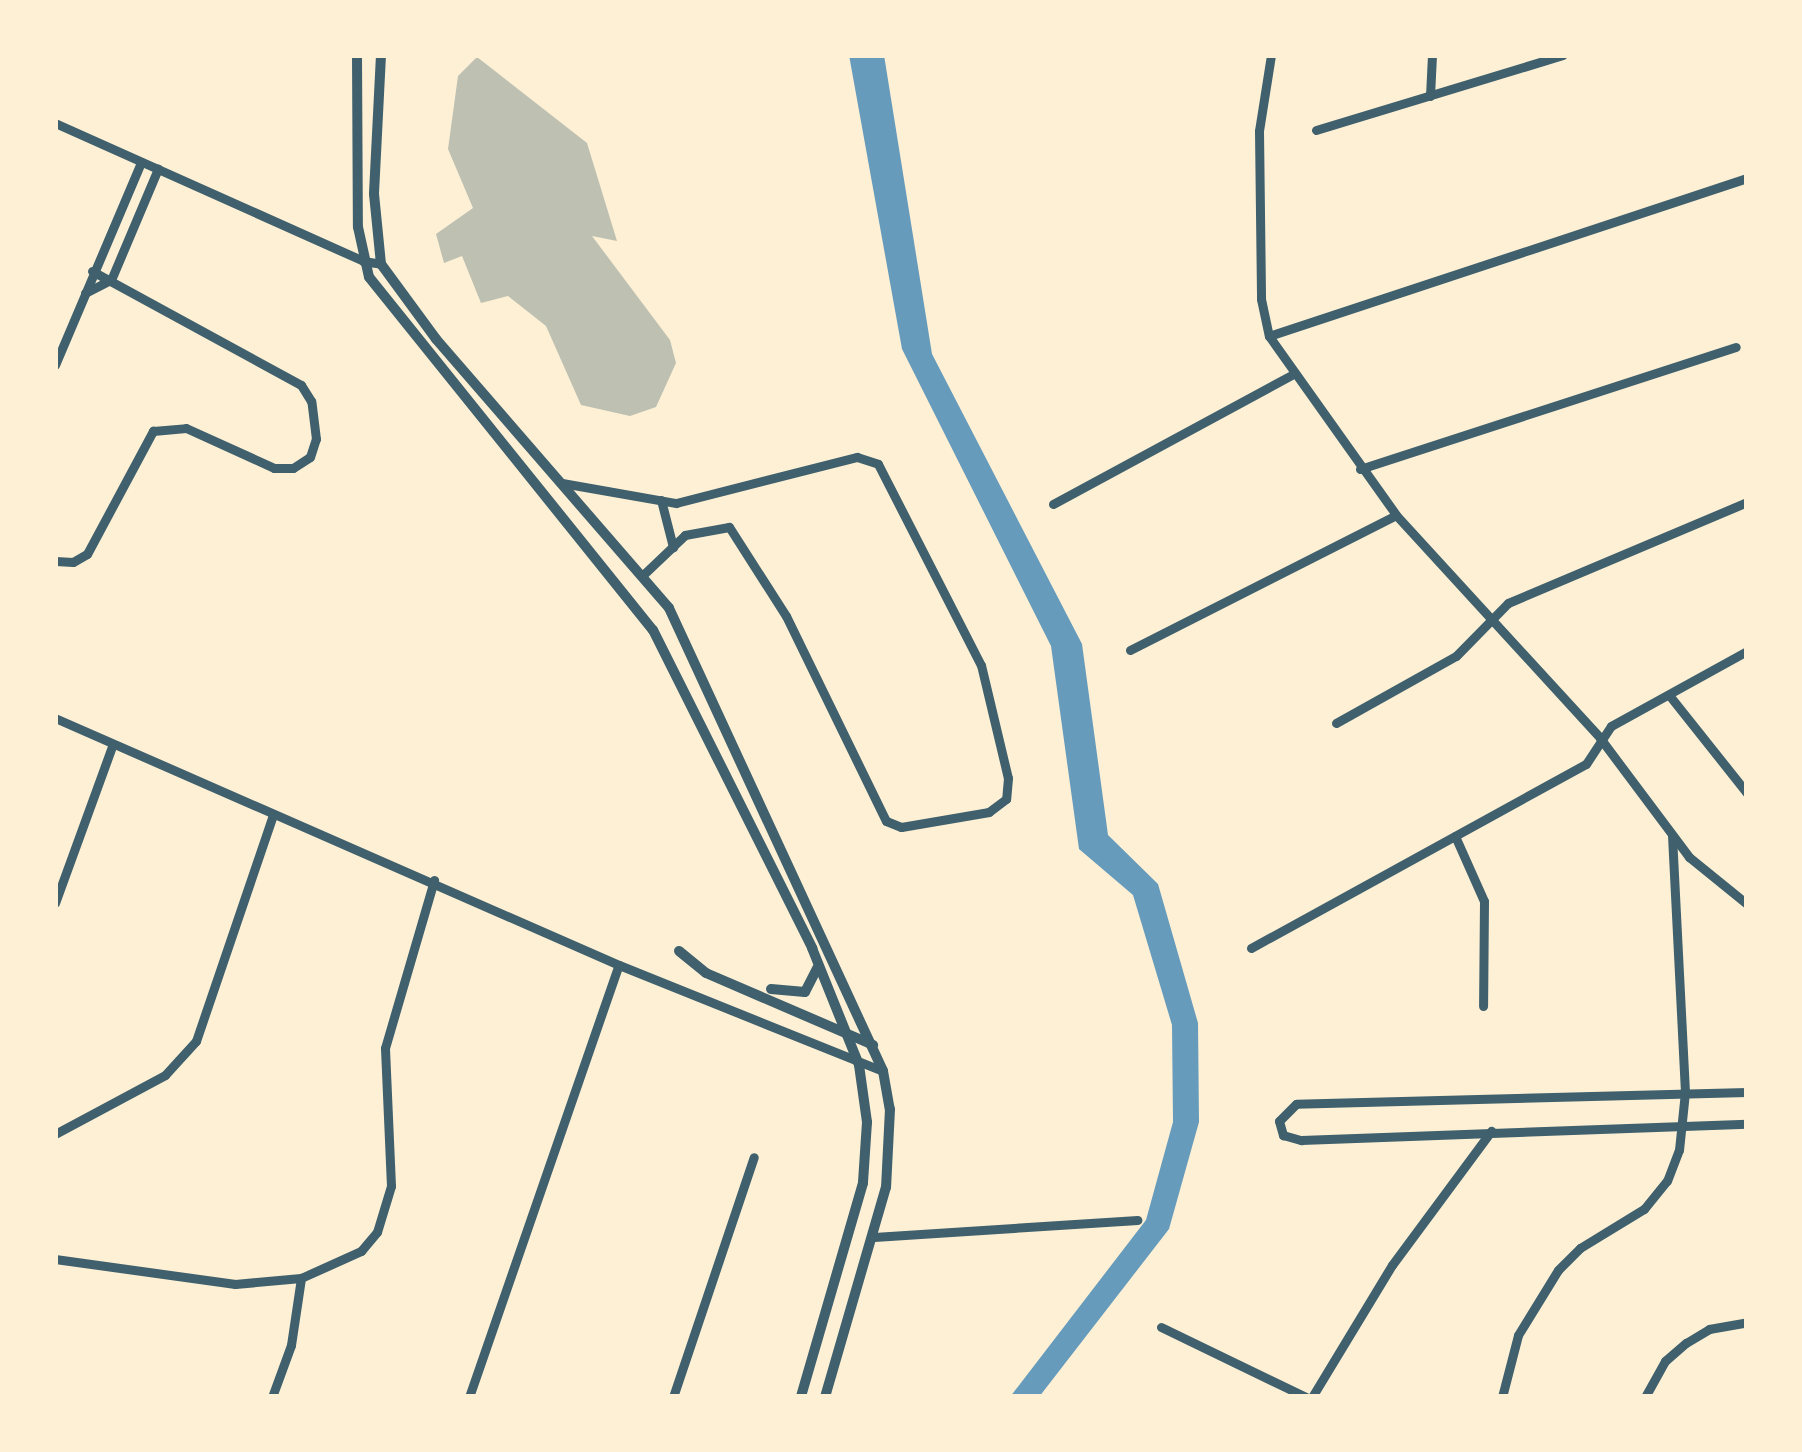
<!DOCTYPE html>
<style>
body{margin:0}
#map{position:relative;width:1802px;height:1452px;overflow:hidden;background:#fdf0d5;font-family:Barlow,sans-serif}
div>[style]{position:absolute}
.water>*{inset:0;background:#669bbc}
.building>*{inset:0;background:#bec0b2}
.minor>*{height:9px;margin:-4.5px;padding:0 4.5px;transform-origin:4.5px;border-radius:4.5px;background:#3f606c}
.tertiary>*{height:10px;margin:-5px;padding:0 5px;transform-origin:5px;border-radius:5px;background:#3f606c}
span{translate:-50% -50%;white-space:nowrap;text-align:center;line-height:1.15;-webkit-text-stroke:10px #fdf0d5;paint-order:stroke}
.frame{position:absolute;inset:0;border:58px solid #fdf0d5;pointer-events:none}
</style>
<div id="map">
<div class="water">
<i style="clip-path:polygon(849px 55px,884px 55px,932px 354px,1082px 644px,1108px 835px,1158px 884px,1198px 1023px,1199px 1122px,1169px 1229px,1039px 1397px,1010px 1397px,1146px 1220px,1173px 1122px,1172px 1025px,1133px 895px,1079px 849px,1051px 646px,902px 349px)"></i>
</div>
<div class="building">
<i style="clip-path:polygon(477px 57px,587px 143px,617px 241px,592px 236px,670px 340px,676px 363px,656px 407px,630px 416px,581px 405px,546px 326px,508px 296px,481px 303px,462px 256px,444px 263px,436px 234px,473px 208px,448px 149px,458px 76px)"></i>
</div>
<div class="minor">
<i style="left:1271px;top:55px;width:77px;rotate:99deg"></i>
<i style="left:1259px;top:131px;width:168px;rotate:89.3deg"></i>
<i style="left:1261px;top:299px;width:38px;rotate:78deg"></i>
<i style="left:1269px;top:336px;width:219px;rotate:54.6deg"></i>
<i style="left:1396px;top:515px;width:302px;rotate:47.5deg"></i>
<i style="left:1600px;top:738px;width:149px;rotate:53.2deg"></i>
<i style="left:1689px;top:857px;width:75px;rotate:39deg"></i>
<i style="left:1430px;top:96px;width:41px;rotate:-87.2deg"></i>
<i style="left:55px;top:123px;width:338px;rotate:24.1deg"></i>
<i style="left:363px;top:261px;width:18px;rotate:9deg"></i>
<i style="left:1316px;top:130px;width:258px;rotate:-16.9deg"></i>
<i style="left:85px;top:293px;width:29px;rotate:-27deg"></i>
<i style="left:111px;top:280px;width:121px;rotate:-67.1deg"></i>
<i style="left:1269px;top:336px;width:503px;rotate:-18.29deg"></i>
<i style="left:55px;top:365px;width:220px;rotate:-67deg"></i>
<i style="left:1360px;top:469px;width:395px;rotate:-18deg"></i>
<i style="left:562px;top:483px;width:116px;rotate:10deg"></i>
<i style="left:676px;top:503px;width:187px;rotate:-14.3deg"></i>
<i style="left:857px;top:457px;width:22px;rotate:18deg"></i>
<i style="left:878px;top:464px;width:226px;rotate:62.9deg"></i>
<i style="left:981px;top:665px;width:116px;rotate:76.6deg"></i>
<i style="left:1008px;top:778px;width:21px;rotate:95deg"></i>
<i style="left:1006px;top:799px;width:21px;rotate:143deg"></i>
<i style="left:989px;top:812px;width:89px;rotate:170.3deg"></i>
<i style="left:901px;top:827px;width:16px;rotate:-158deg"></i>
<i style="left:886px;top:821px;width:228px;rotate:-116deg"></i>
<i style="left:786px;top:616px;width:106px;rotate:-122.6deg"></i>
<i style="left:729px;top:527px;width:45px;rotate:169.7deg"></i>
<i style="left:685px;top:535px;width:57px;rotate:136.4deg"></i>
<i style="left:661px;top:500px;width:49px;rotate:75.7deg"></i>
<i style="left:1053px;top:504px;width:272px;rotate:-28.4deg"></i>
<i style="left:55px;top:561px;width:18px;rotate:3deg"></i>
<i style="left:73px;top:562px;width:16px;rotate:-30deg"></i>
<i style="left:87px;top:554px;width:140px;rotate:-61.8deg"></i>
<i style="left:153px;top:431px;width:33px;rotate:-5deg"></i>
<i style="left:186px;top:428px;width:97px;rotate:24.4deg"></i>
<i style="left:274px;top:468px;width:19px"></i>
<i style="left:293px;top:468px;width:20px;rotate:-33deg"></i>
<i style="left:310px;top:457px;width:19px;rotate:-72deg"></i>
<i style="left:316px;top:439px;width:38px;rotate:-97deg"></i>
<i style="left:311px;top:401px;width:19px;rotate:-122deg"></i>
<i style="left:301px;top:385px;width:238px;rotate:-151.4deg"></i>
<i style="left:1130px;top:650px;width:298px;rotate:-26.9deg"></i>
<i style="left:1669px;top:695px;width:125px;rotate:51.5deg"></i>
<i style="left:55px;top:718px;width:616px;rotate:23.65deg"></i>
<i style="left:619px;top:965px;width:284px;rotate:21.9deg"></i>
<i style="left:1336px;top:723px;width:137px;rotate:-29.2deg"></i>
<i style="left:1456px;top:656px;width:74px;rotate:-45.5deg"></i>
<i style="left:1508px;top:603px;width:259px;rotate:-22.9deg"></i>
<i style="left:1455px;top:836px;width:71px;rotate:66deg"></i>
<i style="left:1484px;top:901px;width:105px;rotate:90.5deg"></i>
<i style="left:55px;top:903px;width:167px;rotate:-70deg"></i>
<i style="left:1251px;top:948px;width:382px;rotate:-28.8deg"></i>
<i style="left:1586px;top:764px;width:45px;rotate:-56.7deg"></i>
<i style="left:1611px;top:726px;width:155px;rotate:-28.9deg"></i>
<i style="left:1747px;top:1092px;width:451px;rotate:178.5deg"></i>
<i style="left:1296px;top:1104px;width:24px;rotate:135deg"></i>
<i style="left:1279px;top:1121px;width:15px;rotate:74deg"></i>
<i style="left:1283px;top:1135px;width:19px;rotate:16deg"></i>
<i style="left:1301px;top:1140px;width:446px;rotate:-2.1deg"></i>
<i style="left:55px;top:1134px;width:125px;rotate:-28.2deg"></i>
<i style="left:165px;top:1075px;width:46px;rotate:-47.6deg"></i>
<i style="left:196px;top:1041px;width:239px;rotate:-71.2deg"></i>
<i style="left:874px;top:1237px;width:264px;rotate:-3.7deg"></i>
<i style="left:55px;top:1259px;width:182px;rotate:7.9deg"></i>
<i style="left:235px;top:1284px;width:66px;rotate:-5.2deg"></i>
<i style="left:301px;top:1278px;width:66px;rotate:-24.2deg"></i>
<i style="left:361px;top:1251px;width:25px;rotate:-50deg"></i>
<i style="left:377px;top:1232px;width:48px;rotate:-73.1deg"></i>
<i style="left:391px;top:1186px;width:138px;rotate:-92.5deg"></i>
<i style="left:385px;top:1048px;width:175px;rotate:-73.7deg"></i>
<i style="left:1161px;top:1327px;width:161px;rotate:25.8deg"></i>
<i style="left:272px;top:1397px;width:55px;rotate:-69.9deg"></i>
<i style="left:291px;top:1345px;width:68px;rotate:-81.5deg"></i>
<i style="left:469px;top:1397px;width:457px;rotate:-70.9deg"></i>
<i style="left:673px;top:1397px;width:253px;rotate:-71.4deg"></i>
<i style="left:1312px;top:1397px;width:154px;rotate:-58.8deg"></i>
<i style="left:1392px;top:1265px;width:167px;rotate:-53.5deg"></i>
<i style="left:1502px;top:1397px;width:64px;rotate:-75.5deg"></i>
<i style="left:1518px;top:1335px;width:76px;rotate:-58.4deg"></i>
<i style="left:1558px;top:1270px;width:31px;rotate:-45deg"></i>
<i style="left:1580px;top:1248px;width:75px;rotate:-31.4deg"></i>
<i style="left:1644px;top:1209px;width:36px;rotate:-51deg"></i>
<i style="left:1667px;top:1181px;width:33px;rotate:-69deg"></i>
<i style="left:1679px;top:1150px;width:58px;rotate:-84.1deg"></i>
<i style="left:1685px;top:1092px;width:257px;rotate:-92.9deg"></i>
<i style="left:1645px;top:1397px;width:41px;rotate:-60.9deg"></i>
<i style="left:1665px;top:1361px;width:28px;rotate:-41deg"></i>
<i style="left:1686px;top:1343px;width:27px;rotate:-31deg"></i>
<i style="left:1709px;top:1329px;width:39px;rotate:-10deg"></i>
</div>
<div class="tertiary">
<i style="left:357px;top:55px;width:172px;rotate:89.7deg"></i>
<i style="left:358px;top:227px;width:51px;rotate:77.6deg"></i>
<i style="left:369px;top:277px;width:453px;rotate:51.2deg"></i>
<i style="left:653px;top:630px;width:356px;rotate:63.4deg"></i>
<i style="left:812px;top:948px;width:126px;rotate:68.1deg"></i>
<i style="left:859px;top:1065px;width:58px;rotate:82deg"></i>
<i style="left:867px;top:1122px;width:61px;rotate:93.8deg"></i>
<i style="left:863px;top:1183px;width:223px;rotate:106.2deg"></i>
<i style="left:381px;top:55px;width:139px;rotate:92.9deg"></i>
<i style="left:374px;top:194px;width:70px;rotate:84.3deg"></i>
<i style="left:381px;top:264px;width:93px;rotate:53.7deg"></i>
<i style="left:436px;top:339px;width:356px;rotate:49.1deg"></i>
<i style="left:669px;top:608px;width:510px;rotate:65.19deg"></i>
<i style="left:883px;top:1071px;width:39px;rotate:80deg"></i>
<i style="left:890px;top:1109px;width:78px;rotate:92.9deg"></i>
<i style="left:886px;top:1187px;width:219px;rotate:106.2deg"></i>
<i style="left:679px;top:951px;width:35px;rotate:39deg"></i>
<i style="left:706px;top:973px;width:182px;rotate:23.3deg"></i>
<i style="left:771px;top:989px;width:34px;rotate:5deg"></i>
<i style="left:805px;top:992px;width:27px;rotate:-63deg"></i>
</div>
<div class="frame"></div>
</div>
